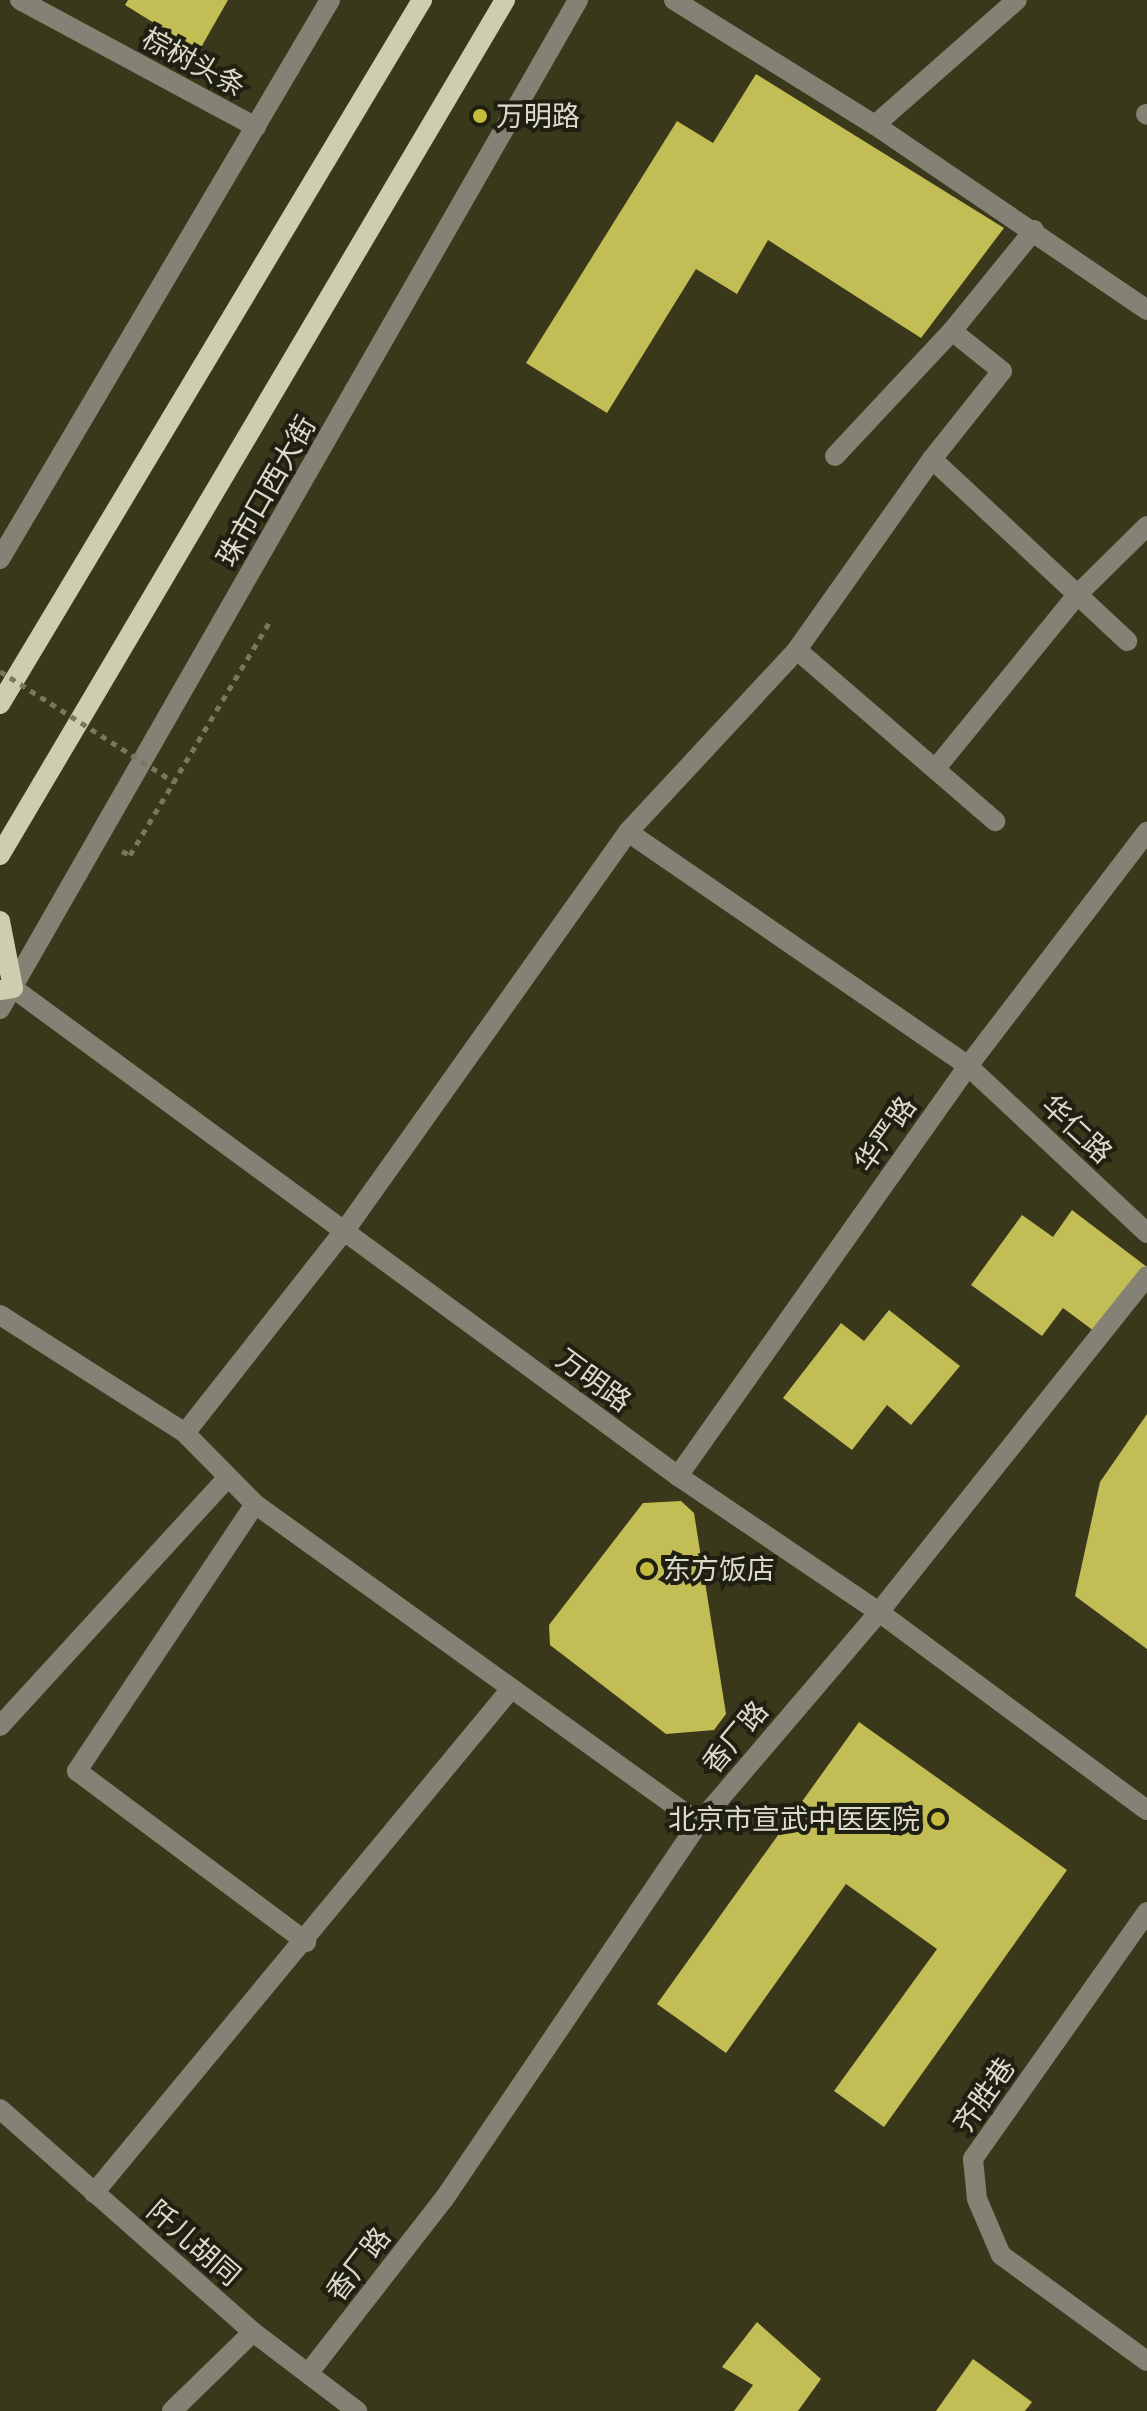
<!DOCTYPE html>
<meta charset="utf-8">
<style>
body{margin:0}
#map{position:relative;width:1147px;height:2411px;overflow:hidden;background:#3a381a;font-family:Ubuntu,"Noto Sans SC",sans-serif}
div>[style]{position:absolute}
.building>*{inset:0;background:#c3bd55}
.path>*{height:5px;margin-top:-2.5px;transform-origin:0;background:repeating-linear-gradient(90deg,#79775e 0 6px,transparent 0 12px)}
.minor>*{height:20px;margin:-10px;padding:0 10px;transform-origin:10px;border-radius:10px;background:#838274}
.major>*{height:20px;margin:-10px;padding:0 10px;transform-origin:10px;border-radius:10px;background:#cfcdb0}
.path-bridge>*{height:5px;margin-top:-2.5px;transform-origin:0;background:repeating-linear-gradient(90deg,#79775e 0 6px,transparent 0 12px)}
.dots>*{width:22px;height:22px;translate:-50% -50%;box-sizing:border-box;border:4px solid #1f1f12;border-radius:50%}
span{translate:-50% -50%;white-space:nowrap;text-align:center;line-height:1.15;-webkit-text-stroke:8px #1f1f12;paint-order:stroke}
.street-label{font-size:28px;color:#dcdbca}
.poi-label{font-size:28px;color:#dcdbca}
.left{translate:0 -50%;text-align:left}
.right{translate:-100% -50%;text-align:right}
</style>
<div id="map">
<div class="building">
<i style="clip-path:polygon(128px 0,228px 0,199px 51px,125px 5px)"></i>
<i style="clip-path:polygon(756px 74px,1004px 228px,921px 338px,768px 240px,737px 294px,696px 269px,607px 413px,526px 363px,677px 121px,713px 143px)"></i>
<i style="clip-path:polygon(1072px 1210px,1147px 1267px,1098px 1334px,1063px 1308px,1042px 1336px,971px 1285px,1022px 1215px,1053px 1237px)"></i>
<i style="clip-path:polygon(889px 1310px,960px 1366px,911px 1425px,887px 1405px,852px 1450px,783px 1398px,841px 1323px,864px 1341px)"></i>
<i style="clip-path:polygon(1147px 1414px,1147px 1649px,1075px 1596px,1100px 1482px)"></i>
<i style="clip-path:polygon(681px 1501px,694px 1513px,726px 1714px,714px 1730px,666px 1734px,550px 1645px,549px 1625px,643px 1503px)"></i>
<i style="clip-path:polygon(859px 1722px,1067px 1870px,884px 2127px,834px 2091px,937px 1949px,846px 1884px,726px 2053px,657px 2004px)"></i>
<i style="clip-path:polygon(757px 2322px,821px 2379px,798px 2411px,734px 2411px,753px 2385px,722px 2367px)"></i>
<i style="clip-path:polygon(973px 2359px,1032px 2402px,1025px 2411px,936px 2411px)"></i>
</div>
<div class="path">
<i style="left:122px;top:851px;width:9px;rotate:27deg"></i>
<i style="left:130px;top:855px;width:275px;rotate:-59.1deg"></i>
</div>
<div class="minor">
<i style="left:20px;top:0;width:268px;rotate:28.3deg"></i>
<i style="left:674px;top:0;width:237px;rotate:31.9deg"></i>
<i style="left:875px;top:125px;width:329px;rotate:34.2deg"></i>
<i style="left:1146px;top:114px;width:1px;rotate:45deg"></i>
<i style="left:875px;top:125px;width:189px;rotate:-41.4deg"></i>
<i style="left:952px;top:331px;width:64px;rotate:38.7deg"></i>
<i style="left:1002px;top:371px;width:112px;rotate:128.5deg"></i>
<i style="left:932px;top:459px;width:234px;rotate:125.3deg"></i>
<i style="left:797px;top:650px;width:248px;rotate:132.9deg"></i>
<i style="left:628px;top:832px;width:413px;rotate:34.5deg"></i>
<i style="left:968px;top:1066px;width:245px;rotate:43deg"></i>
<i style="left:835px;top:456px;width:171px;rotate:-46.9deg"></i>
<i style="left:952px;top:331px;width:130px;rotate:-50.9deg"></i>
<i style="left:932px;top:459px;width:267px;rotate:43deg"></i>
<i style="left:0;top:559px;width:649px;rotate:-59.44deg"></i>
<i style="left:797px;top:650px;width:262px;rotate:40.8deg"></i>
<i style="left:936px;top:768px;width:225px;rotate:-50.8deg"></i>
<i style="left:1078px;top:594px;width:97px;rotate:-44.6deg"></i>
<i style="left:628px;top:832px;width:490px;rotate:125.4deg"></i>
<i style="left:344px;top:1231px;width:257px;rotate:128.2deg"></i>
<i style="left:185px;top:1433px;width:100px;rotate:45.4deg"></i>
<i style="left:255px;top:1504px;width:547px;rotate:35.7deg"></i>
<i style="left:13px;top:988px;width:825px;rotate:36.27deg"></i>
<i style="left:678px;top:1476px;width:243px;rotate:34.1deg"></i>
<i style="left:879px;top:1612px;width:333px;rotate:36.5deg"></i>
<i style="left:0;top:1009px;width:1163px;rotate:-60.19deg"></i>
<i style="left:0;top:1315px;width:219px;rotate:32.5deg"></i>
<i style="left:678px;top:1476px;width:502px;rotate:-54.73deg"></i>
<i style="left:968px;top:1066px;width:295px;rotate:-52.6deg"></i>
<i style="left:255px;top:1504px;width:321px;rotate:123.7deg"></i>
<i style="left:77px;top:1771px;width:286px;rotate:36.7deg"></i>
<i style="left:0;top:1726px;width:336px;rotate:-47.5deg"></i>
<i style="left:1147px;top:1912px;width:302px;rotate:125.2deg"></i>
<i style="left:973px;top:2159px;width:40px;rotate:84.3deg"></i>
<i style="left:977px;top:2199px;width:61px;rotate:66.8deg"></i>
<i style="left:1001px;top:2255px;width:180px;rotate:36deg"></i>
<i style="left:0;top:2109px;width:337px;rotate:41.4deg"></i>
<i style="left:253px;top:2332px;width:131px;rotate:37.2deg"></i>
<i style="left:94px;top:2193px;width:653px;rotate:-50.41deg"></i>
<i style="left:310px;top:2371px;width:218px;rotate:-52.1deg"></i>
<i style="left:444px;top:2199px;width:454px;rotate:-55.9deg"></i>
<i style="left:699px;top:1823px;width:277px;rotate:-49.5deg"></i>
<i style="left:879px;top:1612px;width:430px;rotate:-51.4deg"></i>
<i style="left:172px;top:2411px;width:113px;rotate:-44.3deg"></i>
</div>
<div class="major">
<i style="left:0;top:704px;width:821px;rotate:-59.06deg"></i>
<i style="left:0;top:855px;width:993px;rotate:-59.43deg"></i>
<i style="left:0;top:921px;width:68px;rotate:79deg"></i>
<i style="left:13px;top:988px;width:13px;rotate:171deg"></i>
</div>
<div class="path-bridge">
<i style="left:0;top:671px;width:206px;rotate:32.5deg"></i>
</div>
<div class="dots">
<i style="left:480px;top:116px;background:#c5bc3d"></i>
<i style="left:647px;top:1569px;background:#c5bc3d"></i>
<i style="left:938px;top:1819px;background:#c5bc3d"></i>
</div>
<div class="street-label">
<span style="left:194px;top:62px;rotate:28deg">棕树头条</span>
<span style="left:266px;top:491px;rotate:-60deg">珠市口西大街</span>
<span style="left:1077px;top:1129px;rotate:43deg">华仁路</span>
<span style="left:885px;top:1134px;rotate:-55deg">华严路</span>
<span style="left:594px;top:1380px;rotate:36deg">万明路</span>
<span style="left:735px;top:1737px;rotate:-50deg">香厂路</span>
<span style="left:984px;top:2095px;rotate:-55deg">齐胜巷</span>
<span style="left:194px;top:2243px;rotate:41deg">阡儿胡同</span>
<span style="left:358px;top:2264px;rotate:-52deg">香厂路</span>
</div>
<div class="poi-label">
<span class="left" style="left:496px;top:116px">万明路</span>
<span class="left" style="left:663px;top:1569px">东方饭店</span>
<span class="right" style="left:920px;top:1819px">北京市宣武中医医院</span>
</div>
</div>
